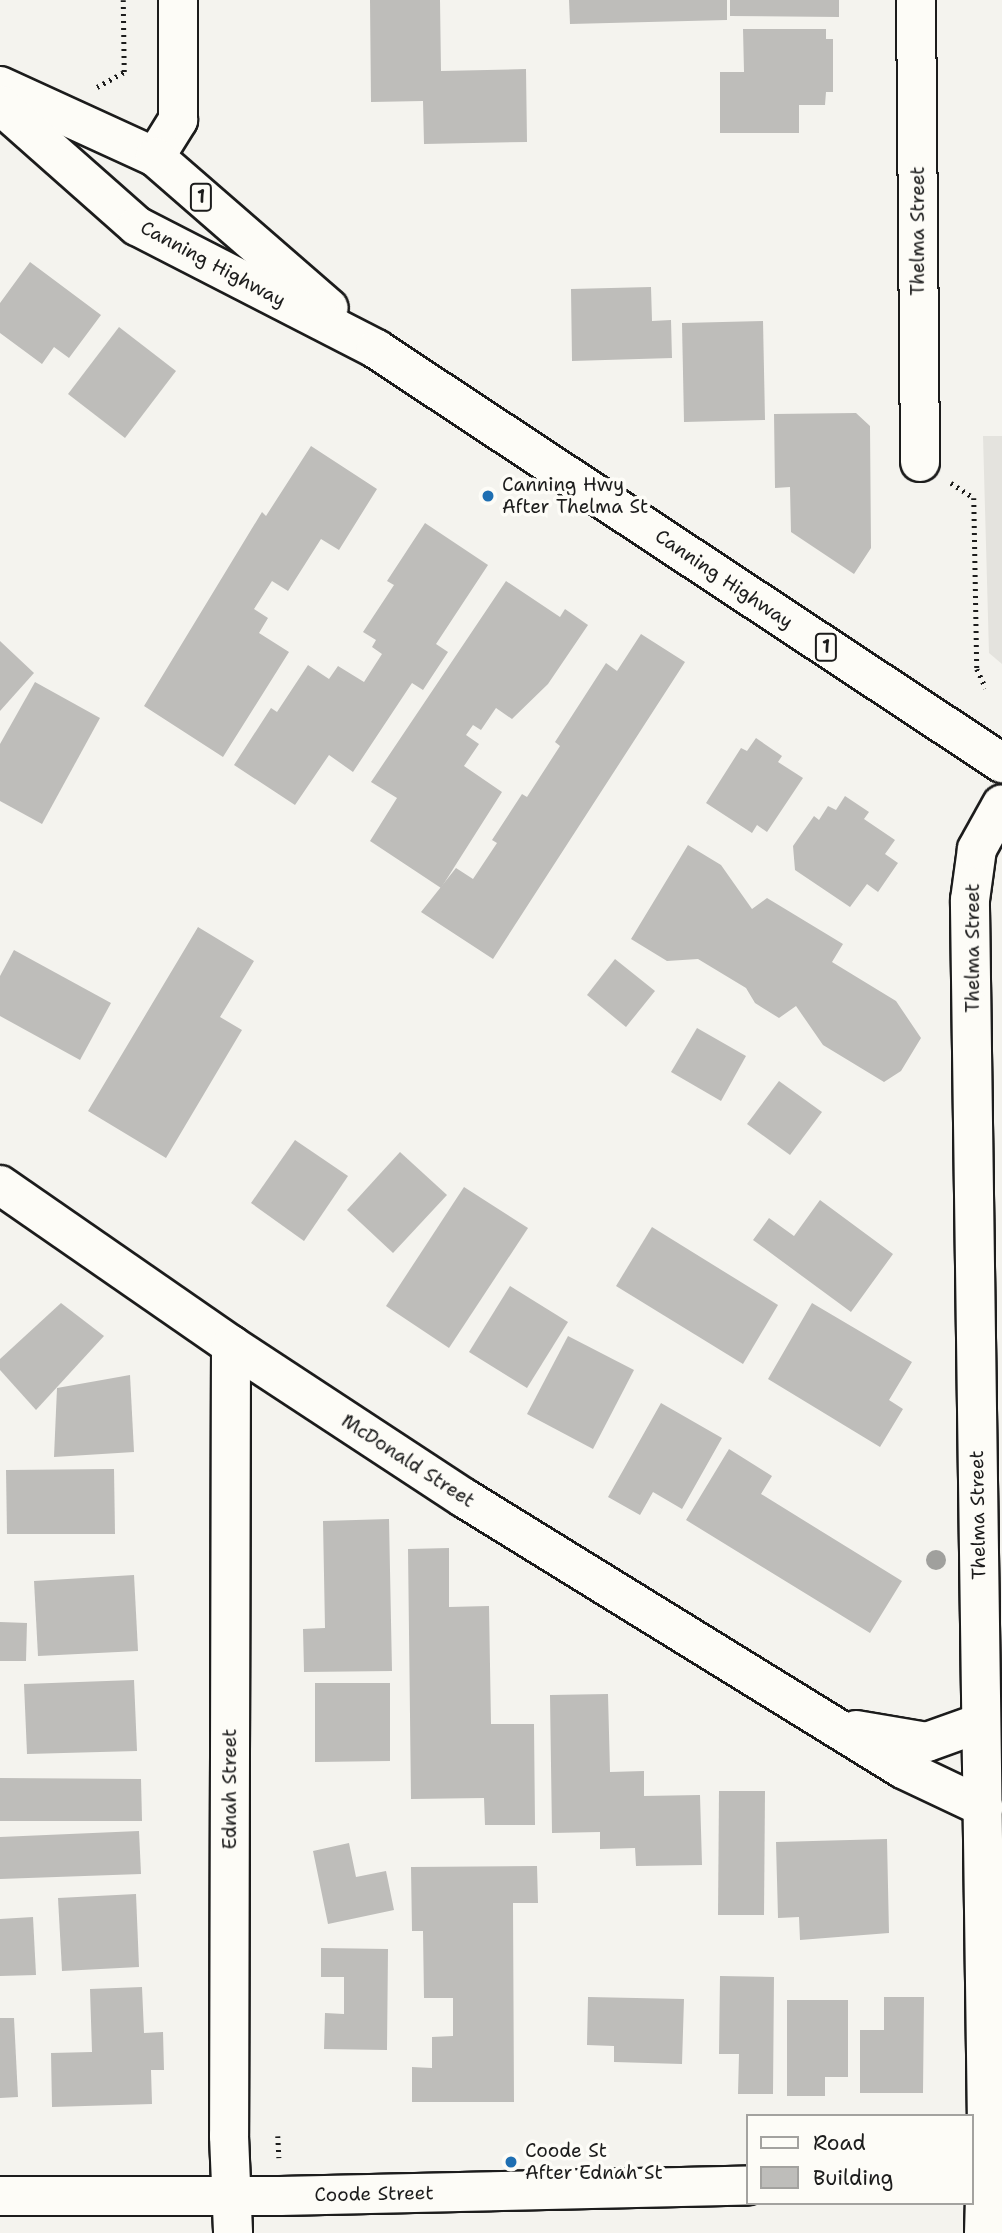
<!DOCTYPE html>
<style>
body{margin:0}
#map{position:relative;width:1002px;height:2233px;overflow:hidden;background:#f4f3ee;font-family:"Shantell Sans",sans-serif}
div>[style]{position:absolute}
.built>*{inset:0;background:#e4e3de}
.building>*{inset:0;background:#bebdba}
.path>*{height:4.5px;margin-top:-2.25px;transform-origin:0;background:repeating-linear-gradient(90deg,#1c1c1c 0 2px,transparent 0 7px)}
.roads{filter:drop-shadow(2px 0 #1c1c1c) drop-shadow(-2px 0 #1c1c1c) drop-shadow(0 2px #1c1c1c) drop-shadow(0 -2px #1c1c1c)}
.minor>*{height:38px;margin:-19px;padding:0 19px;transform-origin:19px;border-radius:19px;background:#fdfcf7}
.tertiary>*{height:38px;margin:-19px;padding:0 19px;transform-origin:19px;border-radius:19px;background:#fdfcf7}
.secondary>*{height:38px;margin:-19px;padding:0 19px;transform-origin:19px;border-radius:19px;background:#fdfcf7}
.trunk>*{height:38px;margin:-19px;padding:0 19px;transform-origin:19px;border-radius:19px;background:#fdfcf7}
.trees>*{width:20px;height:20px;margin:-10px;border-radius:50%;background:#a0a09d}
.dots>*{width:19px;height:19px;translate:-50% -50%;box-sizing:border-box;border:4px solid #fdfcf7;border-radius:50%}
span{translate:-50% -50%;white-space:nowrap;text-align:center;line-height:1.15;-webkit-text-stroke:7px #fdfcf7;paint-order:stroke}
.shield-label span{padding:2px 5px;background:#fdfcf7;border:2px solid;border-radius:5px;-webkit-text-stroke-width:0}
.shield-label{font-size:18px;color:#1c1c1c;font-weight:700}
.street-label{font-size:19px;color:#1c1c1c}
.poi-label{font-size:19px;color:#1c1c1c}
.left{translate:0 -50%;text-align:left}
.legend{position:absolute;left:746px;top:2114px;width:228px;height:91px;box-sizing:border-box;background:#fdfcf7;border:2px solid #a3a29f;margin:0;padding:9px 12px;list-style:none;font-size:21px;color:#1c1c1c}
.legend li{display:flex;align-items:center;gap:14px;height:35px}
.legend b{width:35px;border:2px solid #a3a29f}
</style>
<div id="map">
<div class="built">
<i style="clip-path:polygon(983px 436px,1002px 436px,1002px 664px,989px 653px)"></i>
</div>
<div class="building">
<i style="clip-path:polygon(370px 0,440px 0,441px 71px,526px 69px,527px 142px,424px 144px,423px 101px,371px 102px)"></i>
<i style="clip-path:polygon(569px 0,727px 0,727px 20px,570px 24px)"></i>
<i style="clip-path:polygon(730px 0,839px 0,839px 17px,730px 16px)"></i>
<i style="clip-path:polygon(743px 29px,826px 29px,826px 39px,833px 39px,833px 92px,826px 92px,825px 105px,799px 105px,799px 133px,720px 133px,720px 72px,744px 72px)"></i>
<i style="clip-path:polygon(30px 262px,101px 315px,69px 358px,54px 347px,42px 364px,0 333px,0 303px)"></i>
<i style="clip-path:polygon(651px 287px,652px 321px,671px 320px,672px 358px,572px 361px,571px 289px)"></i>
<i style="clip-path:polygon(763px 321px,765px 420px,684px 422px,682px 323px)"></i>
<i style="clip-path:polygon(119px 327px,176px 371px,125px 438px,68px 394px)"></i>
<i style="clip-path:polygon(856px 413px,870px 426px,871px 548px,854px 574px,791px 532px,790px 487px,775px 488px,774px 414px)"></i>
<i style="clip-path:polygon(311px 446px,377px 489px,339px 550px,321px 539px,288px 591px,272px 581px,254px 609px,268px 618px,259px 633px,289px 652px,223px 757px,144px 706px,262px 512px,266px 516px)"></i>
<i style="clip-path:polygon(425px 523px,488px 565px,436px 644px,448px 652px,423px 690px,412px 683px,353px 772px,329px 755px,295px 805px,234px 765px,271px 708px,277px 712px,308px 665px,329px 679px,338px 666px,364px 682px,382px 654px,372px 647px,376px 640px,363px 632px,394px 585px,387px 581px)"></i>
<i style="clip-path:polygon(506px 581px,560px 617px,565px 609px,588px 625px,548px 684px,512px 719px,496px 708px,481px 730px,473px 725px,466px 735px,479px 744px,464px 766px,502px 792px,441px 888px,370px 841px,397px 798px,371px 782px)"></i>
<i style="clip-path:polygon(641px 634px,685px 662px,493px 959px,421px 912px,456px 868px,473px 879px,497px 843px,492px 840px,522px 794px,527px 797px,560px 746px,555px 742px,606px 663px,617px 671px)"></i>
<i style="clip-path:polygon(0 641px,34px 673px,0 711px)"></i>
<i style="clip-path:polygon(35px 682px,100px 718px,42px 824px,0 801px,0 744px)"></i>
<i style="clip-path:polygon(756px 738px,782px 756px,778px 762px,803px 778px,767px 832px,757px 825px,752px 833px,706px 803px,741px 748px,747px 751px)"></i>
<i style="clip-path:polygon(845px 796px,869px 812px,864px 819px,895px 840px,885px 854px,898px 863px,878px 892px,867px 884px,850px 907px,795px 870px,793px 846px,814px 816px,819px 820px,828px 806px,836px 810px)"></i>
<i style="clip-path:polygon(688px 845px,721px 865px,752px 909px,767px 898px,843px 944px,832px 962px,896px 1001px,921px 1038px,901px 1071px,884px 1082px,823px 1045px,796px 1006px,779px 1018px,755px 1003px,746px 988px,698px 959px,667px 961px,631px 939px)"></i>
<i style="clip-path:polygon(198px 927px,254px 961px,220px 1017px,242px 1030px,166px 1158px,88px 1111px)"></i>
<i style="clip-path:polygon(14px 950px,111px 1003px,80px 1060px,0 1016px,0 976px)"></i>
<i style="clip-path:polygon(615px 959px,655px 991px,626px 1027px,587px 995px)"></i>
<i style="clip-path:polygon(697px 1028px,746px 1056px,721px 1101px,671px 1072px)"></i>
<i style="clip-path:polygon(779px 1081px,822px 1112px,790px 1155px,747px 1124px)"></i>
<i style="clip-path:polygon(295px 1140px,348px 1176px,304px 1241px,251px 1203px)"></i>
<i style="clip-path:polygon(400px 1152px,447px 1195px,393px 1253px,347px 1210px)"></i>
<i style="clip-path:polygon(464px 1187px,528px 1228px,449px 1348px,386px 1306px)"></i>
<i style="clip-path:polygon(820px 1200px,893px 1254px,851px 1312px,753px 1240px,769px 1218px,794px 1236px)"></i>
<i style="clip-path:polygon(652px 1227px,778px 1305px,743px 1364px,616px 1286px)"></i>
<i style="clip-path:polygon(510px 1286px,568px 1322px,527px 1388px,469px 1352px)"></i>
<i style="clip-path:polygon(61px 1303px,104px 1336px,36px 1410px,0 1370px,0 1359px)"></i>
<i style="clip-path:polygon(812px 1303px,912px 1362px,889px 1400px,903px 1409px,880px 1447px,768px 1379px)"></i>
<i style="clip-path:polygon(568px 1336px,634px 1370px,593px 1449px,527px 1414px)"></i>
<i style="clip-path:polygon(130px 1375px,134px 1452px,54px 1457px,57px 1388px)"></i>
<i style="clip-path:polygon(661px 1403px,722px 1438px,682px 1509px,653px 1492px,640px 1515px,608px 1497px)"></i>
<i style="clip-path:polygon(729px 1449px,772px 1476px,761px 1494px,902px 1581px,870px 1633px,686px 1520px)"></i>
<i style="clip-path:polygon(114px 1469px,115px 1534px,7px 1534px,6px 1470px)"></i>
<i style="clip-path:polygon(389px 1519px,392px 1671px,304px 1672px,303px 1629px,325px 1628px,323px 1521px)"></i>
<i style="clip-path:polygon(449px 1548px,449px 1607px,489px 1606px,491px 1724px,534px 1724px,535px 1825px,485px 1825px,484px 1798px,411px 1799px,408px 1549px)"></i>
<i style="clip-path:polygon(134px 1575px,138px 1651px,38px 1656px,34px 1581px)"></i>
<i style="clip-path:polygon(0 1622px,27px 1623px,26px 1661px,0 1661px)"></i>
<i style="clip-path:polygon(134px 1680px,137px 1751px,27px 1754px,24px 1684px)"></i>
<i style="clip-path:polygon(315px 1683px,390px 1683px,390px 1761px,315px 1762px)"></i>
<i style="clip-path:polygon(608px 1694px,610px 1772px,644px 1771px,644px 1796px,700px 1795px,702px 1865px,636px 1866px,635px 1848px,600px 1849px,600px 1832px,552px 1833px,550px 1695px)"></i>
<i style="clip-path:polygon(0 1778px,141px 1779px,142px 1821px,0 1821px)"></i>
<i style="clip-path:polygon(719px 1791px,765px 1791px,764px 1915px,718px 1915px)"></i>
<i style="clip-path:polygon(139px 1831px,141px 1874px,0 1879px,0 1837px)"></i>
<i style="clip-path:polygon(887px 1839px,889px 1933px,800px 1940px,799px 1917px,778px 1918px,776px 1842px)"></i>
<i style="clip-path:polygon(349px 1843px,356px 1877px,386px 1871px,394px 1910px,328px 1924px,313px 1851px)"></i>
<i style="clip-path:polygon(537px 1866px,538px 1903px,513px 1903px,514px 2102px,412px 2102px,412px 2067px,432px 2068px,432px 2037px,453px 2036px,453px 1998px,424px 1998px,423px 1931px,412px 1931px,411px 1867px)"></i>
<i style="clip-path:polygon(136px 1894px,139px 1967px,62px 1971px,58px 1898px)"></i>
<i style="clip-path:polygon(33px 1917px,36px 1975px,0 1976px,0 1919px)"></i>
<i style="clip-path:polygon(321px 1948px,388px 1949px,387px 2050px,324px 2049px,325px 2013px,344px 2014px,344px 1977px,321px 1977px)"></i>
<i style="clip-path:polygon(720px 1976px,774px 1977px,773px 2094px,738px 2094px,739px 2054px,719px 2054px)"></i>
<i style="clip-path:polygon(142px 1987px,144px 2033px,163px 2032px,164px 2070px,151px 2070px,152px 2104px,52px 2107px,51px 2053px,92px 2052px,90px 1989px)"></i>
<i style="clip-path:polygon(588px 1997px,684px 1999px,682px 2064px,614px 2062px,614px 2046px,587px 2045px)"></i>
<i style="clip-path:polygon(884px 1997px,924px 1997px,923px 2093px,860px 2093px,860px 2030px,884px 2030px)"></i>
<i style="clip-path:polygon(787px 2000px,848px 2000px,848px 2077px,825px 2077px,825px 2096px,787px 2096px)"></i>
<i style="clip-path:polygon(0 2018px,14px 2018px,18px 2097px,0 2098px)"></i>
</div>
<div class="path">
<i style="left:97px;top:87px;width:31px;rotate:-29deg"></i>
<i style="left:124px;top:72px;width:72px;rotate:-90.8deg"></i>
<i style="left:951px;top:483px;width:27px;rotate:33deg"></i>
<i style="left:974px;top:498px;width:171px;rotate:89deg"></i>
<i style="left:977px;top:669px;width:21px;rotate:65deg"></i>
<i style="left:278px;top:2136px;width:22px;rotate:87deg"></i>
</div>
<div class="roads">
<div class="minor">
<i style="left:916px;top:0;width:462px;rotate:89.5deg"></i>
<i style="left:155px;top:157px;width:44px;rotate:-58.1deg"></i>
<i style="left:178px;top:120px;width:120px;rotate:-90deg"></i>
<i style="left:0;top:1185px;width:281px;rotate:34.7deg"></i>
<i style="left:231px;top:1345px;width:279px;rotate:33.3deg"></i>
<i style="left:464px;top:1498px;width:516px;rotate:31.69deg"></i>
<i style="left:903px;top:1769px;width:89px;rotate:25.4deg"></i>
<i style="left:231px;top:1345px;width:791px;rotate:90.14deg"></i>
<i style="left:229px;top:2136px;width:97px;rotate:87.6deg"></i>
<i style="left:856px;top:1730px;width:72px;rotate:9.6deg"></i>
<i style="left:927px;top:1742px;width:56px;rotate:-19.7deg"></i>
</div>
<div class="tertiary">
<i style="left:0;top:2196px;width:280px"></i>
<i style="left:280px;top:2196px;width:468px;rotate:-1.3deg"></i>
</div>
<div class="secondary">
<i style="left:984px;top:2233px;width:108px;rotate:-88.4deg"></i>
<i style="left:987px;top:2125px;width:1225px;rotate:-90.8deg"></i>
<i style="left:970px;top:900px;width:51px;rotate:-82.2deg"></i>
<i style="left:977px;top:849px;width:51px;rotate:-60.9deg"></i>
</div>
<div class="trunk">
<i style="left:0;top:86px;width:170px;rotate:24.6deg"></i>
<i style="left:155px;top:157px;width:230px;rotate:41deg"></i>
<i style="left:0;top:105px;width:183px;rotate:41.5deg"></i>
<i style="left:137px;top:226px;width:269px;rotate:27.2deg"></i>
<i style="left:376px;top:349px;width:751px;rotate:33.48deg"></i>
</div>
</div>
<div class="trees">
<i style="left:936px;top:1560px"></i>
</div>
<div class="dots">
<i style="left:488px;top:496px;background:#1f6fb2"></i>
<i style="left:511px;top:2162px;background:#1f6fb2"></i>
</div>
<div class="shield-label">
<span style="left:201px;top:197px">1</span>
<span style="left:826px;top:647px">1</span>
</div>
<div class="street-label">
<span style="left:918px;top:231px;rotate:-90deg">Thelma Street</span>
<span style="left:213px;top:264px;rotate:28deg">Canning Highway</span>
<span style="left:724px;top:579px;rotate:34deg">Canning Highway</span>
<span style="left:973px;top:948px;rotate:-90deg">Thelma Street</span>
<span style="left:408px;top:1461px;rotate:33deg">McDonald Street</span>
<span style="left:978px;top:1515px;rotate:-91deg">Thelma Street</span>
<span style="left:230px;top:1789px;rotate:-90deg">Ednah Street</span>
<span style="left:374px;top:2194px;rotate:-1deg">Coode Street</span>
</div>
<div class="poi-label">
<span class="left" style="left:502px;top:496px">Canning Hwy<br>After Thelma St</span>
<span class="left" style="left:525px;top:2162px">Coode St<br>After Ednah St</span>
</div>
<ul class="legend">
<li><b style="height:9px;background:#fdfcf7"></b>Road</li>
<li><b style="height:19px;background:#bebdba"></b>Building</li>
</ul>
</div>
